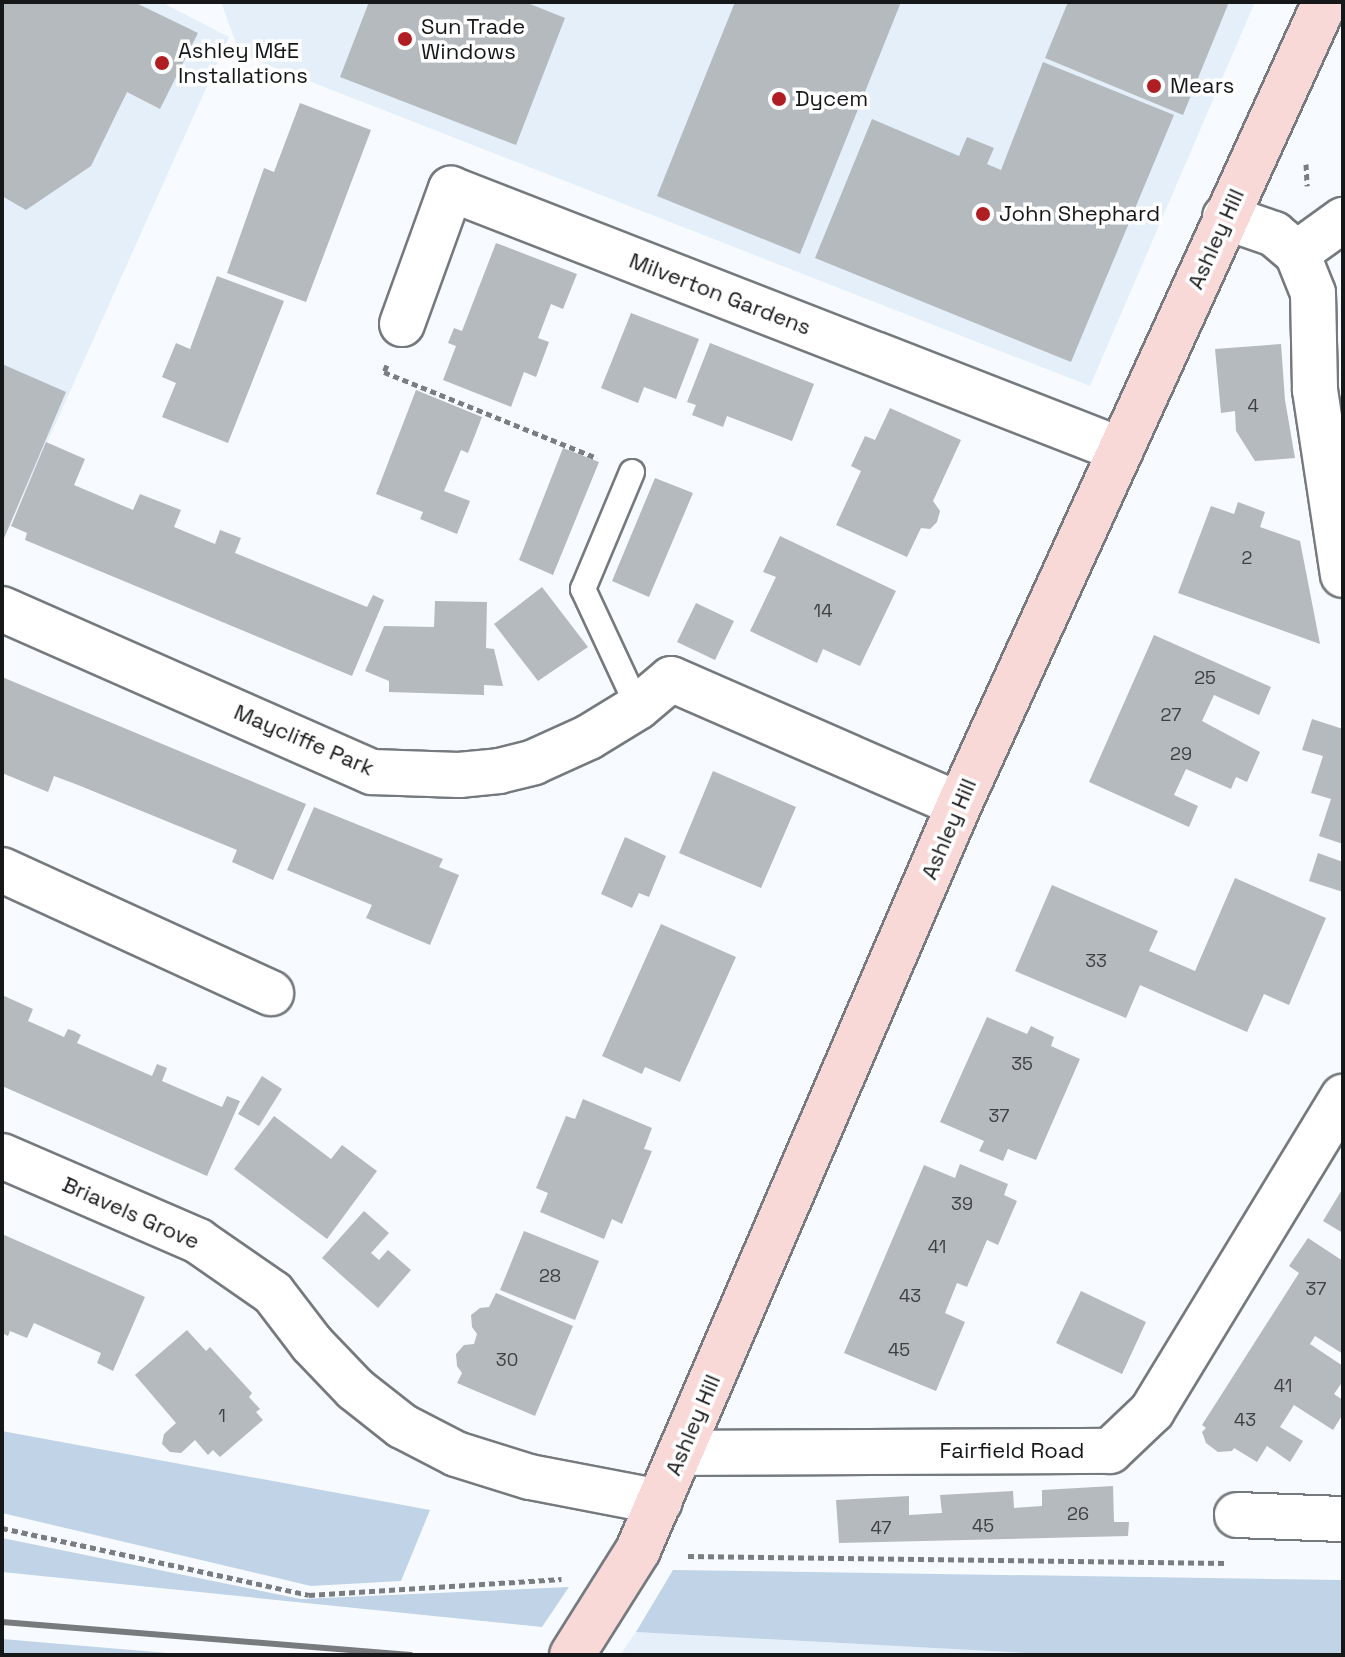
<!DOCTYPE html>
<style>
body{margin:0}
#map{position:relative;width:1345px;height:1657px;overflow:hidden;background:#f7fbff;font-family:"Space Grotesk",sans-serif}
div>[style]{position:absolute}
.built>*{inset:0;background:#e4effa}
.green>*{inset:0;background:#c0d3e7}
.building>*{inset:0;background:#b5babf}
.path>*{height:5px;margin-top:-2.5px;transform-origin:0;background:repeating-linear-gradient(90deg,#7b7e81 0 6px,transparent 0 10px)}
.roads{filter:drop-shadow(2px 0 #757a7e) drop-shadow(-2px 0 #757a7e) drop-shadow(0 2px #757a7e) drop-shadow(0 -2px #757a7e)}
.lane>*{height:24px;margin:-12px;padding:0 12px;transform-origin:12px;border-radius:12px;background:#fff}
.street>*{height:44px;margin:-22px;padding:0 22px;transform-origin:22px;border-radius:22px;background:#fff}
.secondary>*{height:44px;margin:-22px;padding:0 22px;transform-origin:22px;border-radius:22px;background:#f9d9d7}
.rail>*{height:6px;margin:-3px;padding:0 3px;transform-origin:3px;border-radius:3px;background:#787b7d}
.dots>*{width:22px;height:22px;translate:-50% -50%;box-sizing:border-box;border:4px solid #fff;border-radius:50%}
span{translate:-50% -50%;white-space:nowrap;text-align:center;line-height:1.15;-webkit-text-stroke:7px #fff;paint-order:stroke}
.number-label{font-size:18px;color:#3e4042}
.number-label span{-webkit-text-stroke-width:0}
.poi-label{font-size:22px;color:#161719}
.left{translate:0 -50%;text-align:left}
.street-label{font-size:22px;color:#161719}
.frame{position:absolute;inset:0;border:4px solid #161719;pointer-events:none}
</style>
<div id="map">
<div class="built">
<i style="clip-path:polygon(2px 2px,161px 2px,229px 37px,2px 543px)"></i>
<i style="clip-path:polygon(221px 2px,1255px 2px,1090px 386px,240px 54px)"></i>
<i style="clip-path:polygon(636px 1632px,1062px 1655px,620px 1655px)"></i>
</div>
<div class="green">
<i style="clip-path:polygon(2px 1431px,430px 1510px,401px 1581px,311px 1586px,2px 1513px)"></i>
<i style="clip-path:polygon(2px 1538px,301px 1599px,569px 1587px,542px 1627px,2px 1572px)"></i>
<i style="clip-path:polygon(673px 1570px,1343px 1580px,1343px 1655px,1062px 1655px,636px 1632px)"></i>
<i style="clip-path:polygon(2px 1639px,191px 1655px,2px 1655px)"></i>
</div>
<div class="building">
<i style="clip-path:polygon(2px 2px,134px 2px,198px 33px,160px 109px,127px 92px,91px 166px,26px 210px,2px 196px)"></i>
<i style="clip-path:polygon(369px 2px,525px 2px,565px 18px,516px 145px,340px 77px)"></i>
<i style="clip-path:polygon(735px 2px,901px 2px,800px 254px,657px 196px)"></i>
<i style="clip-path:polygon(1068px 2px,1229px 2px,1183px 115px,1045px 58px)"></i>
<i style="clip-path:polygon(1043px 62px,1174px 115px,1071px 362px,815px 258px,872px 119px,959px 156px,967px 137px,994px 148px,987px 164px,1001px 170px)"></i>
<i style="clip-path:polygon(300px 103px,371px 130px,306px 302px,227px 273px,264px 168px,274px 172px)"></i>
<i style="clip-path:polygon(496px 243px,577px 274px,563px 309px,551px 304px,538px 338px,549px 342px,536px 377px,524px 372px,511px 407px,443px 380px,456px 346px,448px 343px,454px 328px,462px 331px)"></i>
<i style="clip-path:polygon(217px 276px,284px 301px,228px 443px,162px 417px,176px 383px,162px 377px,176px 343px,190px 349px)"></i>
<i style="clip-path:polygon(631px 313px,699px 339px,676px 399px,644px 387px,638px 403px,601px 388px)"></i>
<i style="clip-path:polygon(710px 343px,814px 384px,792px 441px,727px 416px,723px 427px,692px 415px,696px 405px,687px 402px)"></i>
<i style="clip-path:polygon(1281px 344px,1285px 400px,1295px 458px,1255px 461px,1236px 431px,1235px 411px,1221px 413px,1215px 349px)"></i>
<i style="clip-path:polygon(2px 364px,66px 392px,2px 543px)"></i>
<i style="clip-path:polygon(416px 390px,482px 417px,468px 453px,461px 450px,444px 491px,470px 501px,457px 534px,420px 519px,423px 512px,376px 494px)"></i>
<i style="clip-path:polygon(890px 408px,961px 440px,933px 501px,940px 511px,937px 522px,930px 529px,921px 528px,907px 557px,836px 525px,861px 471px,851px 466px,865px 436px,875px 440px)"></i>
<i style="clip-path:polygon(46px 442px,85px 459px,74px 485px,133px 510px,140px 494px,181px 510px,174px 527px,215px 544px,220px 530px,241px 538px,235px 553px,367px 607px,373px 595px,384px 600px,352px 676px,25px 540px,27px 533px,11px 526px)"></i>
<i style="clip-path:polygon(563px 448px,599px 462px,553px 575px,519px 560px)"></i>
<i style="clip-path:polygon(655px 478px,693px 493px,649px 597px,612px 581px)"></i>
<i style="clip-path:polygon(1238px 502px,1265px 512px,1260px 527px,1300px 541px,1320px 644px,1178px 593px,1211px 506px,1234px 514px)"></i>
<i style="clip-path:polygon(780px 536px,896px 591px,860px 666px,823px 649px,817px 663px,750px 631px,776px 577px,763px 572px)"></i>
<i style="clip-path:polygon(542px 587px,588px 647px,538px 681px,494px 624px)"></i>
<i style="clip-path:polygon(435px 601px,487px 602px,486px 648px,494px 649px,503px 686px,484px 685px,484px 695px,389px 692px,389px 681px,365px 671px,384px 626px,434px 627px)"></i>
<i style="clip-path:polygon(696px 603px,734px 621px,715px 660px,677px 642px)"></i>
<i style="clip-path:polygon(1154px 635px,1271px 687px,1259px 715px,1214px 695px,1202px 721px,1260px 752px,1247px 782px,1236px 777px,1231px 789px,1186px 769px,1174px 795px,1198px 806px,1189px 827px,1089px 782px)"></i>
<i style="clip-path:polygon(2px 677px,306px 804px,273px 880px,232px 862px,237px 850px,78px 785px,54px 776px,48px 792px,2px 773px)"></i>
<i style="clip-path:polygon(1312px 719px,1343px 729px,1343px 844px,1319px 836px,1331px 799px,1311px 793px,1323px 756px,1302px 750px)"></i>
<i style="clip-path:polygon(713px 771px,796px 807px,761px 888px,679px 853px)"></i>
<i style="clip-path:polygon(314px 807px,443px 859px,439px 867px,459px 875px,430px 945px,366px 918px,372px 905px,287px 870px)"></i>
<i style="clip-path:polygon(625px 837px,666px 856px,649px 897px,639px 893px,632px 908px,601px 894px)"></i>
<i style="clip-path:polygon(1318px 853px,1343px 862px,1343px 892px,1309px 881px)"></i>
<i style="clip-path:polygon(1235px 878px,1326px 918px,1289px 1005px,1264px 994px,1247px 1032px,1140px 985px,1126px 1018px,1015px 971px,1052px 885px,1158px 931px,1149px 951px,1195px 971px)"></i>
<i style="clip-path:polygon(661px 924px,736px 957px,680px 1082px,645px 1067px,642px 1074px,602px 1056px)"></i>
<i style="clip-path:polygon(2px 995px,33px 1009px,28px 1021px,64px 1037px,68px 1029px,74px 1031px,81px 1035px,77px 1043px,111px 1058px,152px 1076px,157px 1064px,167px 1068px,162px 1081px,222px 1107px,227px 1096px,240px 1101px,207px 1176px,2px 1086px)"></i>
<i style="clip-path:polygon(987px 1017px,1027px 1034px,1031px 1026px,1054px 1037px,1051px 1046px,1080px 1059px,1036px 1160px,1008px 1149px,1003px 1161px,979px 1151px,984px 1141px,940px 1122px)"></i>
<i style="clip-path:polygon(262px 1076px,282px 1089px,259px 1126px,238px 1114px)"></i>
<i style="clip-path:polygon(583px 1099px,652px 1128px,644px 1149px,652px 1151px,622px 1224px,612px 1219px,604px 1239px,540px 1212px,548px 1193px,536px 1188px,566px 1116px,575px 1119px)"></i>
<i style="clip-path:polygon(274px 1116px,331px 1159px,342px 1145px,377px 1171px,327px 1239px,234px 1169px)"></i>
<i style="clip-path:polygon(960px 1164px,1008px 1184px,1004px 1195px,1017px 1201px,998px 1245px,987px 1240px,967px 1287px,957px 1283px,945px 1313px,965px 1322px,936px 1391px,844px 1353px,924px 1165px,955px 1178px)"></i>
<i style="clip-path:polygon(1343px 1188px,1343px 1233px,1323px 1221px)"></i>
<i style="clip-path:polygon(364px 1211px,389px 1233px,371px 1253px,379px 1260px,388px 1250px,411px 1270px,378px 1308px,322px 1258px)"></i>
<i style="clip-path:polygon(524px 1231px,599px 1261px,575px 1320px,500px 1290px)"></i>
<i style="clip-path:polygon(2px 1234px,145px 1297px,113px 1371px,97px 1363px,101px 1353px,34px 1323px,27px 1338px,10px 1331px,8px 1336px,2px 1333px)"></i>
<i style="clip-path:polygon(1308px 1238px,1343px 1261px,1343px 1354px,1315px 1336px,1310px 1344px,1343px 1366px,1343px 1381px,1334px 1394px,1343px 1400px,1343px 1414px,1333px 1430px,1294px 1405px,1280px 1427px,1303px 1441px,1290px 1462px,1267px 1446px,1257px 1462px,1234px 1448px,1232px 1451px,1218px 1452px,1206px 1443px,1202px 1432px,1206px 1428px,1202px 1425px,1299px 1273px,1289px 1266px)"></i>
<i style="clip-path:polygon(1081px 1291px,1146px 1322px,1122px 1374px,1056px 1343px)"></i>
<i style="clip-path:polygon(496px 1293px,573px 1326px,535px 1416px,457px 1383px,462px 1373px,457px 1366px,456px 1354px,464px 1345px,474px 1344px,477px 1334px,472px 1327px,471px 1315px,480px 1308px,489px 1307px)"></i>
<i style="clip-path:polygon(187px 1330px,206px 1351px,210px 1347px,252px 1393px,249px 1397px,260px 1409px,256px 1412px,263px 1420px,220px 1457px,213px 1450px,208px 1455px,195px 1440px,181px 1453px,170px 1452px,162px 1444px,164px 1434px,176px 1423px,135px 1375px)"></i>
<i style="clip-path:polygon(1113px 1486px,1114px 1522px,1129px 1522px,1128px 1536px,839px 1543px,836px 1500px,909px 1496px,909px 1515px,942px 1513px,940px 1495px,1013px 1491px,1014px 1508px,1042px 1506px,1042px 1490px)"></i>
</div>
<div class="path">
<i style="left:1306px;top:164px;width:22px;rotate:87deg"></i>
<i style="left:387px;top:365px;width:8px;rotate:113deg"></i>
<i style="left:384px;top:372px;width:230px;rotate:22deg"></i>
<i style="left:2px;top:1528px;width:314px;rotate:12.3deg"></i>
<i style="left:309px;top:1595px;width:253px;rotate:-3.6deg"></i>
<i style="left:688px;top:1556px;width:538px;rotate:0.75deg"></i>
</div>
<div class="roads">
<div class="lane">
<i style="left:632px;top:472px;width:127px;rotate:112.7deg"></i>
<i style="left:583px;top:589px;width:130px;rotate:65deg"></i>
</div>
<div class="street">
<i style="left:1225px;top:217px;width:52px;rotate:19.1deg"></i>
<i style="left:1274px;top:234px;width:30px;rotate:40deg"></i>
<i style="left:1297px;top:253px;width:43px;rotate:68.2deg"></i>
<i style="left:1313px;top:293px;width:97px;rotate:88.8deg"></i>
<i style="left:1315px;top:390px;width:187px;rotate:81.4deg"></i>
<i style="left:1297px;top:253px;width:57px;rotate:-35.7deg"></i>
<i style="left:402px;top:324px;width:144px;rotate:-70.1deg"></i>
<i style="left:451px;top:189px;width:719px;rotate:21.28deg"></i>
<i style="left:2px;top:609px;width:404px;rotate:23.8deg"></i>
<i style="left:372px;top:772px;width:87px;rotate:2deg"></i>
<i style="left:459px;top:775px;width:40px;rotate:-5.7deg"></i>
<i style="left:499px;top:771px;width:36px;rotate:-14deg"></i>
<i style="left:534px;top:762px;width:60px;rotate:-24.4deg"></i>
<i style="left:589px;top:737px;width:57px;rotate:-31.5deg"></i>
<i style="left:638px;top:707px;width:43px;rotate:-40.3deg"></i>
<i style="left:671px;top:679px;width:314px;rotate:23.6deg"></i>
<i style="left:2px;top:870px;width:296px;rotate:24.6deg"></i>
<i style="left:2px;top:1156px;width:214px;rotate:23.4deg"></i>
<i style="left:198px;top:1241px;width:91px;rotate:34.7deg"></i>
<i style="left:273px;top:1293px;width:64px;rotate:52.6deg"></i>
<i style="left:312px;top:1344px;width:62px;rotate:46.3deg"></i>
<i style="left:355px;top:1389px;width:60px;rotate:38.2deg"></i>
<i style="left:402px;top:1426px;width:61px;rotate:27.4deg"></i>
<i style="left:456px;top:1454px;width:77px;rotate:17.3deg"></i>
<i style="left:530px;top:1477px;width:132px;rotate:10.9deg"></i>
<i style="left:681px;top:1453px;width:429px;rotate:-0.3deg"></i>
<i style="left:1110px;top:1451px;width:58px;rotate:-43.6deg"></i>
<i style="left:1152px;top:1411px;width:368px;rotate:-58.7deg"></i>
<i style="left:1237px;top:1515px;width:106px;rotate:2.2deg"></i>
</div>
<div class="secondary">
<i style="left:572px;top:1655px;width:124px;rotate:-57.8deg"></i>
<i style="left:638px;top:1550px;width:811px;rotate:-66.69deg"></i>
<i style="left:959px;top:805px;width:882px;rotate:-65.5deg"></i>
</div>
</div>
<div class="rail">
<i style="left:2px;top:1622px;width:410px;rotate:4.6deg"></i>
</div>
<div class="dots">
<i style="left:405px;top:39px;background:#af1e23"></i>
<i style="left:162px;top:63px;background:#af1e23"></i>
<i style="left:1154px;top:86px;background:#af1e23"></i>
<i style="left:779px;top:99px;background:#af1e23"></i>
<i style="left:983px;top:214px;background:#af1e23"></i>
</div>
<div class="number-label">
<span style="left:1253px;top:406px">4</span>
<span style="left:1247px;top:558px">2</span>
<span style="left:823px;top:611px">14</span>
<span style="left:1205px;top:678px">25</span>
<span style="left:1171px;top:715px">27</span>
<span style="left:1181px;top:754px">29</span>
<span style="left:1096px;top:961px">33</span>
<span style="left:1022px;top:1064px">35</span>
<span style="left:999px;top:1116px">37</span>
<span style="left:962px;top:1204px">39</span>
<span style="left:937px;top:1247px">41</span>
<span style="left:550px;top:1276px">28</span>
<span style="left:1316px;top:1289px">37</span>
<span style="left:910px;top:1296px">43</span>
<span style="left:899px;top:1350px">45</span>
<span style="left:507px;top:1360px">30</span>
<span style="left:1283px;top:1386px">41</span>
<span style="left:222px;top:1416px">1</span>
<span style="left:1245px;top:1420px">43</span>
<span style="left:1078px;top:1514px">26</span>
<span style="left:983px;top:1526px">45</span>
<span style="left:881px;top:1528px">47</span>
</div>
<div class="poi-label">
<span class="left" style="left:421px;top:39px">Sun Trade<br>Windows</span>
<span class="left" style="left:178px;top:63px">Ashley M&amp;E<br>Installations</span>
<span class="left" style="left:1170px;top:86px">Mears</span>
<span class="left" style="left:795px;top:99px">Dycem</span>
<span class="left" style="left:999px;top:214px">John Shephard</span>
</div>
<div class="street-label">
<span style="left:1216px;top:239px;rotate:-66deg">Ashley Hill</span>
<span style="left:720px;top:294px;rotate:21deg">Milverton Gardens</span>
<span style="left:304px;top:740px;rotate:23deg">Maycliffe Park</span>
<span style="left:949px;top:829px;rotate:-67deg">Ashley Hill</span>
<span style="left:131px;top:1213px;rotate:24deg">Briavels Grove</span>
<span style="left:693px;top:1425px;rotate:-67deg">Ashley Hill</span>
<span style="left:1012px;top:1451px">Fairfield Road</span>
</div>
<div class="frame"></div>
</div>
